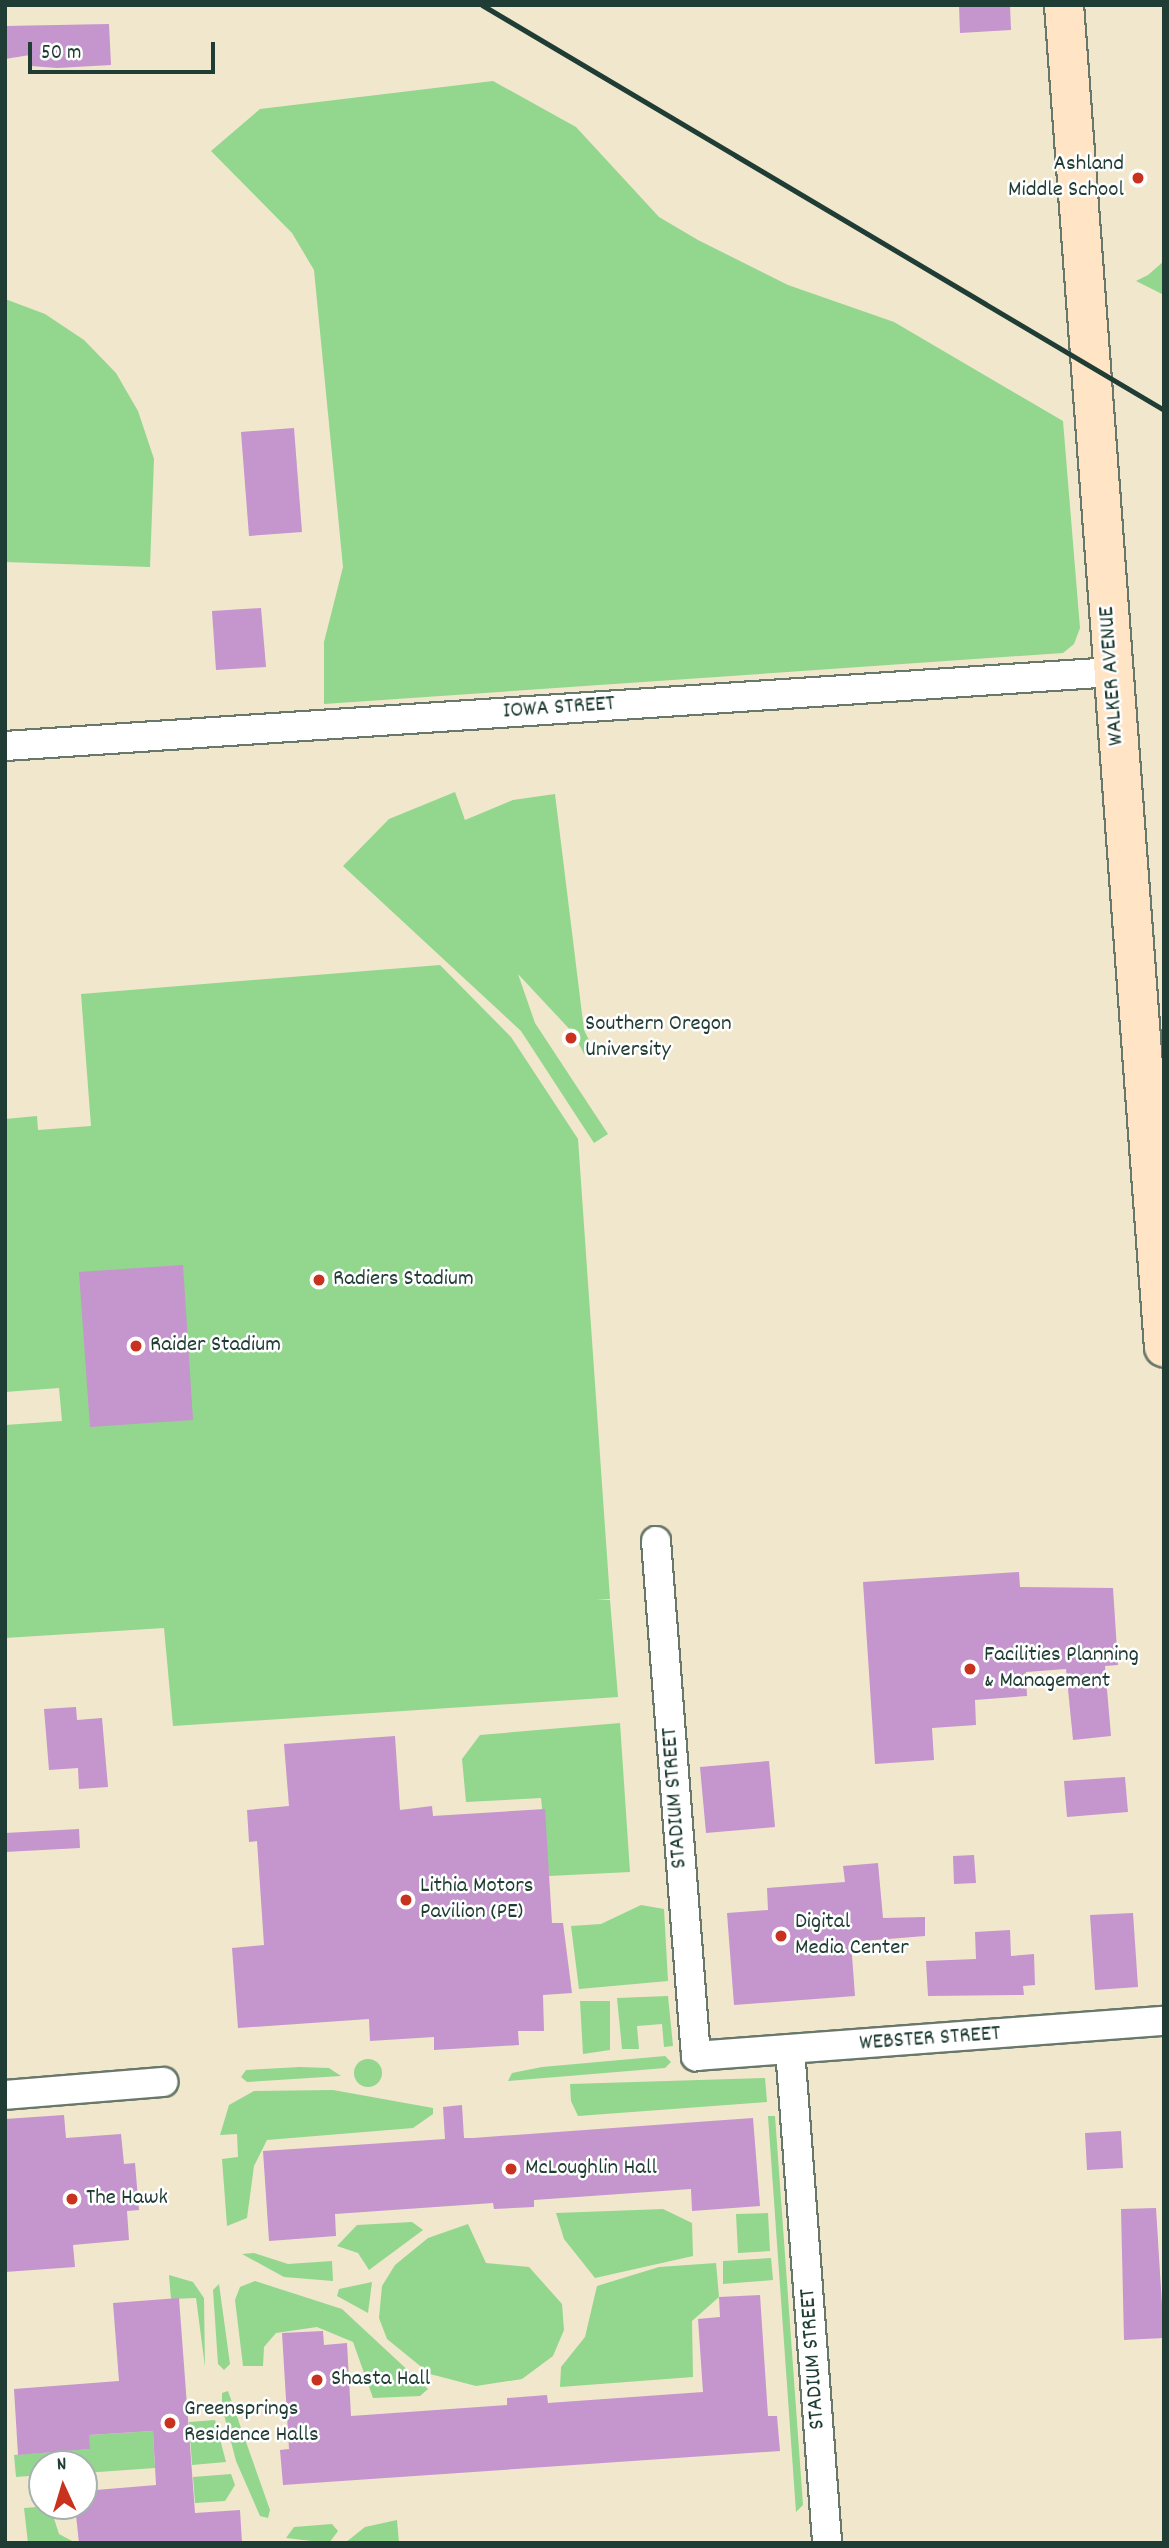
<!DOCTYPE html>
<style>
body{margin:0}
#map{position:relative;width:1169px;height:2548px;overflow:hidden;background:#f1e7cd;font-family:Dekko,sans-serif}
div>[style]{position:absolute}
.green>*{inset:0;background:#93d68e}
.round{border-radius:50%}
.building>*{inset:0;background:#c595cd}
.roads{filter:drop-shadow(2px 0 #68786a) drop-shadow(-2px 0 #68786a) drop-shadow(0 2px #68786a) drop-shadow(0 -2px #68786a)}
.street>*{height:28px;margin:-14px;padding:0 14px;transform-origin:14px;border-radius:14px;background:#fff}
.secondary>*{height:38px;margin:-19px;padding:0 19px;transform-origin:19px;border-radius:19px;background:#ffe4c6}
.rail>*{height:5px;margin:-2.5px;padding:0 2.5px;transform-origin:2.5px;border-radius:2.5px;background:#1f3d34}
.dots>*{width:19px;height:19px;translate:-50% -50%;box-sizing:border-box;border:4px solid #fff;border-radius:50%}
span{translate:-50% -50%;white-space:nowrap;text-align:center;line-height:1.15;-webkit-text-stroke:5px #fff;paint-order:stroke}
.poi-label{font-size:23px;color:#1f3d34}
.right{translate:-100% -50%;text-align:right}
.left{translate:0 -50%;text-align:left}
.street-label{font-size:23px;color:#1f3d34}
.frame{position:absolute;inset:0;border:7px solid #1f3d34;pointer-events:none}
.north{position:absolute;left:28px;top:2450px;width:70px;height:70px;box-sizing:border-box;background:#fff;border:2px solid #a5b1ae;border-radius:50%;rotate:356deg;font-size:19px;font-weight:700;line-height:28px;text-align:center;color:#1f3d34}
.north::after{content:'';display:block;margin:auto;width:24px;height:32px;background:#c8321e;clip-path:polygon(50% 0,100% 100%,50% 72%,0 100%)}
.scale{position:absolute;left:28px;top:42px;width:187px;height:32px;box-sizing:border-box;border:4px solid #1f3d34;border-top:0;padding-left:9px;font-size:21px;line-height:24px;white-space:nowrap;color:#1f3d34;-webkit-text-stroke:5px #fff;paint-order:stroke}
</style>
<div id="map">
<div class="green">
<i style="clip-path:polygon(493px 81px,576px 127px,659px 217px,698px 240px,788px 285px,894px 322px,1063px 421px,1080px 628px,1074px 644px,1063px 653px,324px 704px,324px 642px,343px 567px,314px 270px,292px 233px,211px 151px,260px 109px)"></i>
<i style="clip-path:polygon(1164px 261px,1164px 295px,1136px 281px,1148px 275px)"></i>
<i style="clip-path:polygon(5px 299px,45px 314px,84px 340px,116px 373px,138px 411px,154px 459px,150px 567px,5px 562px)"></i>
<i style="clip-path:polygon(455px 792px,465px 820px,513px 800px,555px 794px,584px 1030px,594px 1050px,584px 1054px,574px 1034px,518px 974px,535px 1023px,608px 1134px,594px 1143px,521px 1031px,343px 866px,389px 819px)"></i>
<i style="clip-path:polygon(440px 965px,511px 1037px,578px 1139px,610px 1599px,596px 1600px,610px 1600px,618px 1697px,173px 1726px,164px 1628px,5px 1638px,5px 1425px,62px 1421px,59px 1388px,5px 1392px,5px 1119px,37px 1116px,38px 1130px,91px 1126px,81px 994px)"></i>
<i style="clip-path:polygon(620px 1723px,630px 1872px,549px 1876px,541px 1798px,466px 1802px,462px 1759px,480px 1735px)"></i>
<i style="clip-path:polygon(641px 1905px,664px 1909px,668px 1981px,579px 1989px,571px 1926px,601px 1924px)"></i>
<i style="clip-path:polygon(668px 1996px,673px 2046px,664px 2047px,662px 2024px,637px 2026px,639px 2049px,622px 2049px,617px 1998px)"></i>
<i style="clip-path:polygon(580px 2001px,610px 2001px,610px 2050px,583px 2054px)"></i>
<i style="clip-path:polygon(665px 2056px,671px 2062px,665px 2068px,508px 2081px,512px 2073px,542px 2067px)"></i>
<i class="round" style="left:354px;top:2059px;width:28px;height:28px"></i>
<i style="clip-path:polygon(300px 2067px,329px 2068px,341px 2076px,247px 2082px,241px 2077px,246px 2070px)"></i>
<i style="clip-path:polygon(765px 2078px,767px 2102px,578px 2116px,571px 2101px,570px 2084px)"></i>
<i style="clip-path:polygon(333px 2090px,433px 2108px,433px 2114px,413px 2128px,267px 2140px,254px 2166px,247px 2218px,227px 2226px,222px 2159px,238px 2157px,237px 2134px,220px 2135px,229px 2105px,254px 2091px)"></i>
<i style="clip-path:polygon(768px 2116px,775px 2116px,803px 2505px,796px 2512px)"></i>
<i style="clip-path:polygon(663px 2209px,692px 2223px,693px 2256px,595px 2278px,564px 2239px,556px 2213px)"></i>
<i style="clip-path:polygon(768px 2213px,770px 2251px,738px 2253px,736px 2214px)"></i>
<i style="clip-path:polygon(412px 2222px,423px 2230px,369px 2270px,358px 2253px,337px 2246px,357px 2225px)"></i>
<i style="clip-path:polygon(468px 2224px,486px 2263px,529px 2267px,562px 2304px,564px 2330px,553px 2356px,522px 2379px,476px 2386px,430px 2374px,387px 2339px,379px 2318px,382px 2286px,395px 2265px,428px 2238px)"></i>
<i style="clip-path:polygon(254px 2253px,288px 2264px,332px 2261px,333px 2281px,284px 2277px,242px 2254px)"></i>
<i style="clip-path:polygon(771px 2258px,773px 2280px,723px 2284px,723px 2261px)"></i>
<i style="clip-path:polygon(716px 2263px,719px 2297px,692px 2321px,693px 2377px,560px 2387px,561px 2367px,585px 2337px,597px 2286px,659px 2267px)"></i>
<i style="clip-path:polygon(169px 2275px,193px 2282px,204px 2298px,205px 2367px,196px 2298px,171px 2299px)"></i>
<i style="clip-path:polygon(255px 2281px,342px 2309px,428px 2389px,420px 2396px,373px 2398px,353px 2342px,317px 2327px,276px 2333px,264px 2347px,263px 2366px,243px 2366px,235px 2300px,240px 2287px)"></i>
<i style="clip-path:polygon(372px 2282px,368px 2313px,337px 2296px,339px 2289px)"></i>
<i style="clip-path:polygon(219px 2284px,230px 2364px,224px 2370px,218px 2364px,213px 2290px)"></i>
<i style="clip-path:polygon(228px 2391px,270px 2510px,268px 2518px,260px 2516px,236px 2461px,222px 2407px,222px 2393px)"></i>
<i style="clip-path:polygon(215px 2420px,226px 2462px,192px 2465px,189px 2422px)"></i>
<i style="clip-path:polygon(153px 2431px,155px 2468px,84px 2473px,84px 2464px,42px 2464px,42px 2475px,16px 2477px,14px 2455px,89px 2449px,89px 2435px)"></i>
<i style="clip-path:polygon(231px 2474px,235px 2485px,225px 2501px,195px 2503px,193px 2477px)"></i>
<i style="clip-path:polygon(50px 2506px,59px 2534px,76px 2543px,28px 2543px,24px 2508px)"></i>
<i style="clip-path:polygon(397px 2520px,399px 2543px,345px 2543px,365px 2527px)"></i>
<i style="clip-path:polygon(332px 2524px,338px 2531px,329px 2543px,286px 2538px,294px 2527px)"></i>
</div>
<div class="building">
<i style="clip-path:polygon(959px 5px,1010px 5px,1011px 30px,960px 33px)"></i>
<i style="clip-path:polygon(109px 24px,111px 65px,57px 68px,31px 66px,30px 55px,5px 59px,5px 26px)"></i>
<i style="clip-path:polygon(294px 428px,302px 532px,249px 536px,241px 432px)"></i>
<i style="clip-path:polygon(261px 608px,266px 667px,216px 670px,212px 611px)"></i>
<i style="clip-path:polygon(183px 1265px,193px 1420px,90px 1427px,79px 1272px)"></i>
<i style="clip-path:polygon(1019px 1572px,1020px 1587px,1113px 1588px,1118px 1665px,1105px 1666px,1111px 1736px,1073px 1740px,1066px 1669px,1026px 1672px,1027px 1696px,975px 1700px,976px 1725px,932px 1728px,934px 1760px,875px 1764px,863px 1582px)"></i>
<i style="clip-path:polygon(76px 1707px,77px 1720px,102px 1718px,108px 1787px,79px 1789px,78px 1768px,49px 1770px,44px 1709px)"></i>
<i style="clip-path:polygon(395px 1736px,400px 1810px,432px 1806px,433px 1816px,545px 1809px,552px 1923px,563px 1923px,572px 1993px,543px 1995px,544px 2031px,518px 2031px,519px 2045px,434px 2050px,434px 2037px,370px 2041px,369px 2019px,238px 2028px,232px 1948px,264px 1945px,257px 1841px,249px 1842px,247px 1810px,289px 1806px,284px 1744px)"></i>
<i style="clip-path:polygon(769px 1761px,775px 1827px,706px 1833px,700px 1767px)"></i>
<i style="clip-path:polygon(1125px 1777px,1128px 1812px,1067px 1817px,1064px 1781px)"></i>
<i style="clip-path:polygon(79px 1829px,80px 1848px,5px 1852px,5px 1833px)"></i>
<i style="clip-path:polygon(974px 1855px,976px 1883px,954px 1884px,953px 1856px)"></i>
<i style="clip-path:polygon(878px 1863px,883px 1918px,925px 1917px,925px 1936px,851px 1942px,855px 1996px,734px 2005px,727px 1913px,768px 1910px,767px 1888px,845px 1882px,843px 1866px)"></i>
<i style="clip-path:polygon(1133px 1913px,1138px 1987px,1095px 1990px,1090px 1915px)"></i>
<i style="clip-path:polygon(1010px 1930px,1011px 1956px,1034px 1954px,1035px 1985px,1023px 1986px,1024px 1995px,928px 1996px,926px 1961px,976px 1959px,975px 1932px)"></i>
<i style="clip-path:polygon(462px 2105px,464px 2138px,473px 2138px,753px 2118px,760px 2206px,692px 2211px,691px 2189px,534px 2200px,534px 2207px,494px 2209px,493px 2203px,335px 2214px,336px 2236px,269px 2241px,263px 2151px,445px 2139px,443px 2107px)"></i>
<i style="clip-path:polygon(64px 2115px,66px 2138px,121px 2134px,124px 2164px,135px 2163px,139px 2210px,127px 2211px,129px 2240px,73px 2245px,75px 2267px,5px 2272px,5px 2119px)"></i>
<i style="clip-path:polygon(1121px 2131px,1123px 2168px,1087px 2170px,1085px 2133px)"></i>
<i style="clip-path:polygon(1156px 2208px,1164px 2338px,1124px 2340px,1121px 2209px)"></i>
<i style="clip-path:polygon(760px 2295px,768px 2416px,777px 2416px,780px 2451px,283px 2485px,280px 2450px,289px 2449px,282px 2333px,323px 2331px,324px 2345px,347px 2343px,351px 2416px,507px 2405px,507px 2398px,547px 2395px,548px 2403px,703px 2392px,698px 2319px,720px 2317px,719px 2297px)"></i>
<i style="clip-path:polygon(179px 2298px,195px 2513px,240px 2510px,242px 2543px,79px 2543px,75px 2506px,84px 2506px,84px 2491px,156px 2485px,153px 2431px,89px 2435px,90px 2449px,18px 2455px,14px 2389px,119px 2381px,113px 2303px)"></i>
</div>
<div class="roads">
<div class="street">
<i style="left:5px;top:746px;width:1109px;rotate:-3.82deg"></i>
<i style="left:656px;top:1541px;width:517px;rotate:85.56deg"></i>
<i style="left:696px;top:2056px;width:469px;rotate:-4.3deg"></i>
<i style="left:790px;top:2049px;width:495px;rotate:85.7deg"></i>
<i style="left:5px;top:2095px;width:159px;rotate:-4.7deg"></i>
</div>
<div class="secondary">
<i style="left:1064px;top:5px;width:1346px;rotate:85.74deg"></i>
</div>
</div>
<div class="rail">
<i style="left:482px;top:5px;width:793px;rotate:30.7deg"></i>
</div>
<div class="dots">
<i style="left:1138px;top:178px;background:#c8321e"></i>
<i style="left:571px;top:1038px;background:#c8321e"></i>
<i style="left:319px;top:1280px;background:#c8321e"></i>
<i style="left:136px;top:1346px;background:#c8321e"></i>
<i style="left:970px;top:1669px;background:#c8321e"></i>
<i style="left:406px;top:1900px;background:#c8321e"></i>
<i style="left:781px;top:1936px;background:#c8321e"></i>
<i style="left:511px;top:2169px;background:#c8321e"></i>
<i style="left:72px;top:2199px;background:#c8321e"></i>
<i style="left:317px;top:2380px;background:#c8321e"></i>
<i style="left:170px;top:2423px;background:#c8321e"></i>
</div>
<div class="poi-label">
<span class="right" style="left:1124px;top:178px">Ashland<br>Middle School</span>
<span class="left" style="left:585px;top:1038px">Southern Oregon<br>University</span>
<span class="left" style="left:333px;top:1280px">Radiers Stadium</span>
<span class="left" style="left:150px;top:1346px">Raider Stadium</span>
<span class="left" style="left:984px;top:1669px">Facilities Planning<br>&amp; Management</span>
<span class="left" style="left:420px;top:1900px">Lithia Motors<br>Pavilion (PE)</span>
<span class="left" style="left:795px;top:1936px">Digital<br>Media Center</span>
<span class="left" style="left:525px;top:2169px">McLoughlin Hall</span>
<span class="left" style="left:86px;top:2199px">The Hawk</span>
<span class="left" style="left:331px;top:2380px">Shasta Hall</span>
<span class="left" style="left:184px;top:2423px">Greensprings<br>Residence Halls</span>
</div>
<div class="street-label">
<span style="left:1113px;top:676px;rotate:-94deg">WALKER AVENUE</span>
<span style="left:559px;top:709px;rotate:-4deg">IOWA STREET</span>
<span style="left:676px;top:1798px;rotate:-94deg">STADIUM STREET</span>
<span style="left:930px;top:2040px;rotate:-4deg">WEBSTER STREET</span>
<span style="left:814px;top:2359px;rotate:-94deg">STADIUM STREET</span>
</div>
<div class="frame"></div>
<div class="north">N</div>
<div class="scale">50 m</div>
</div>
